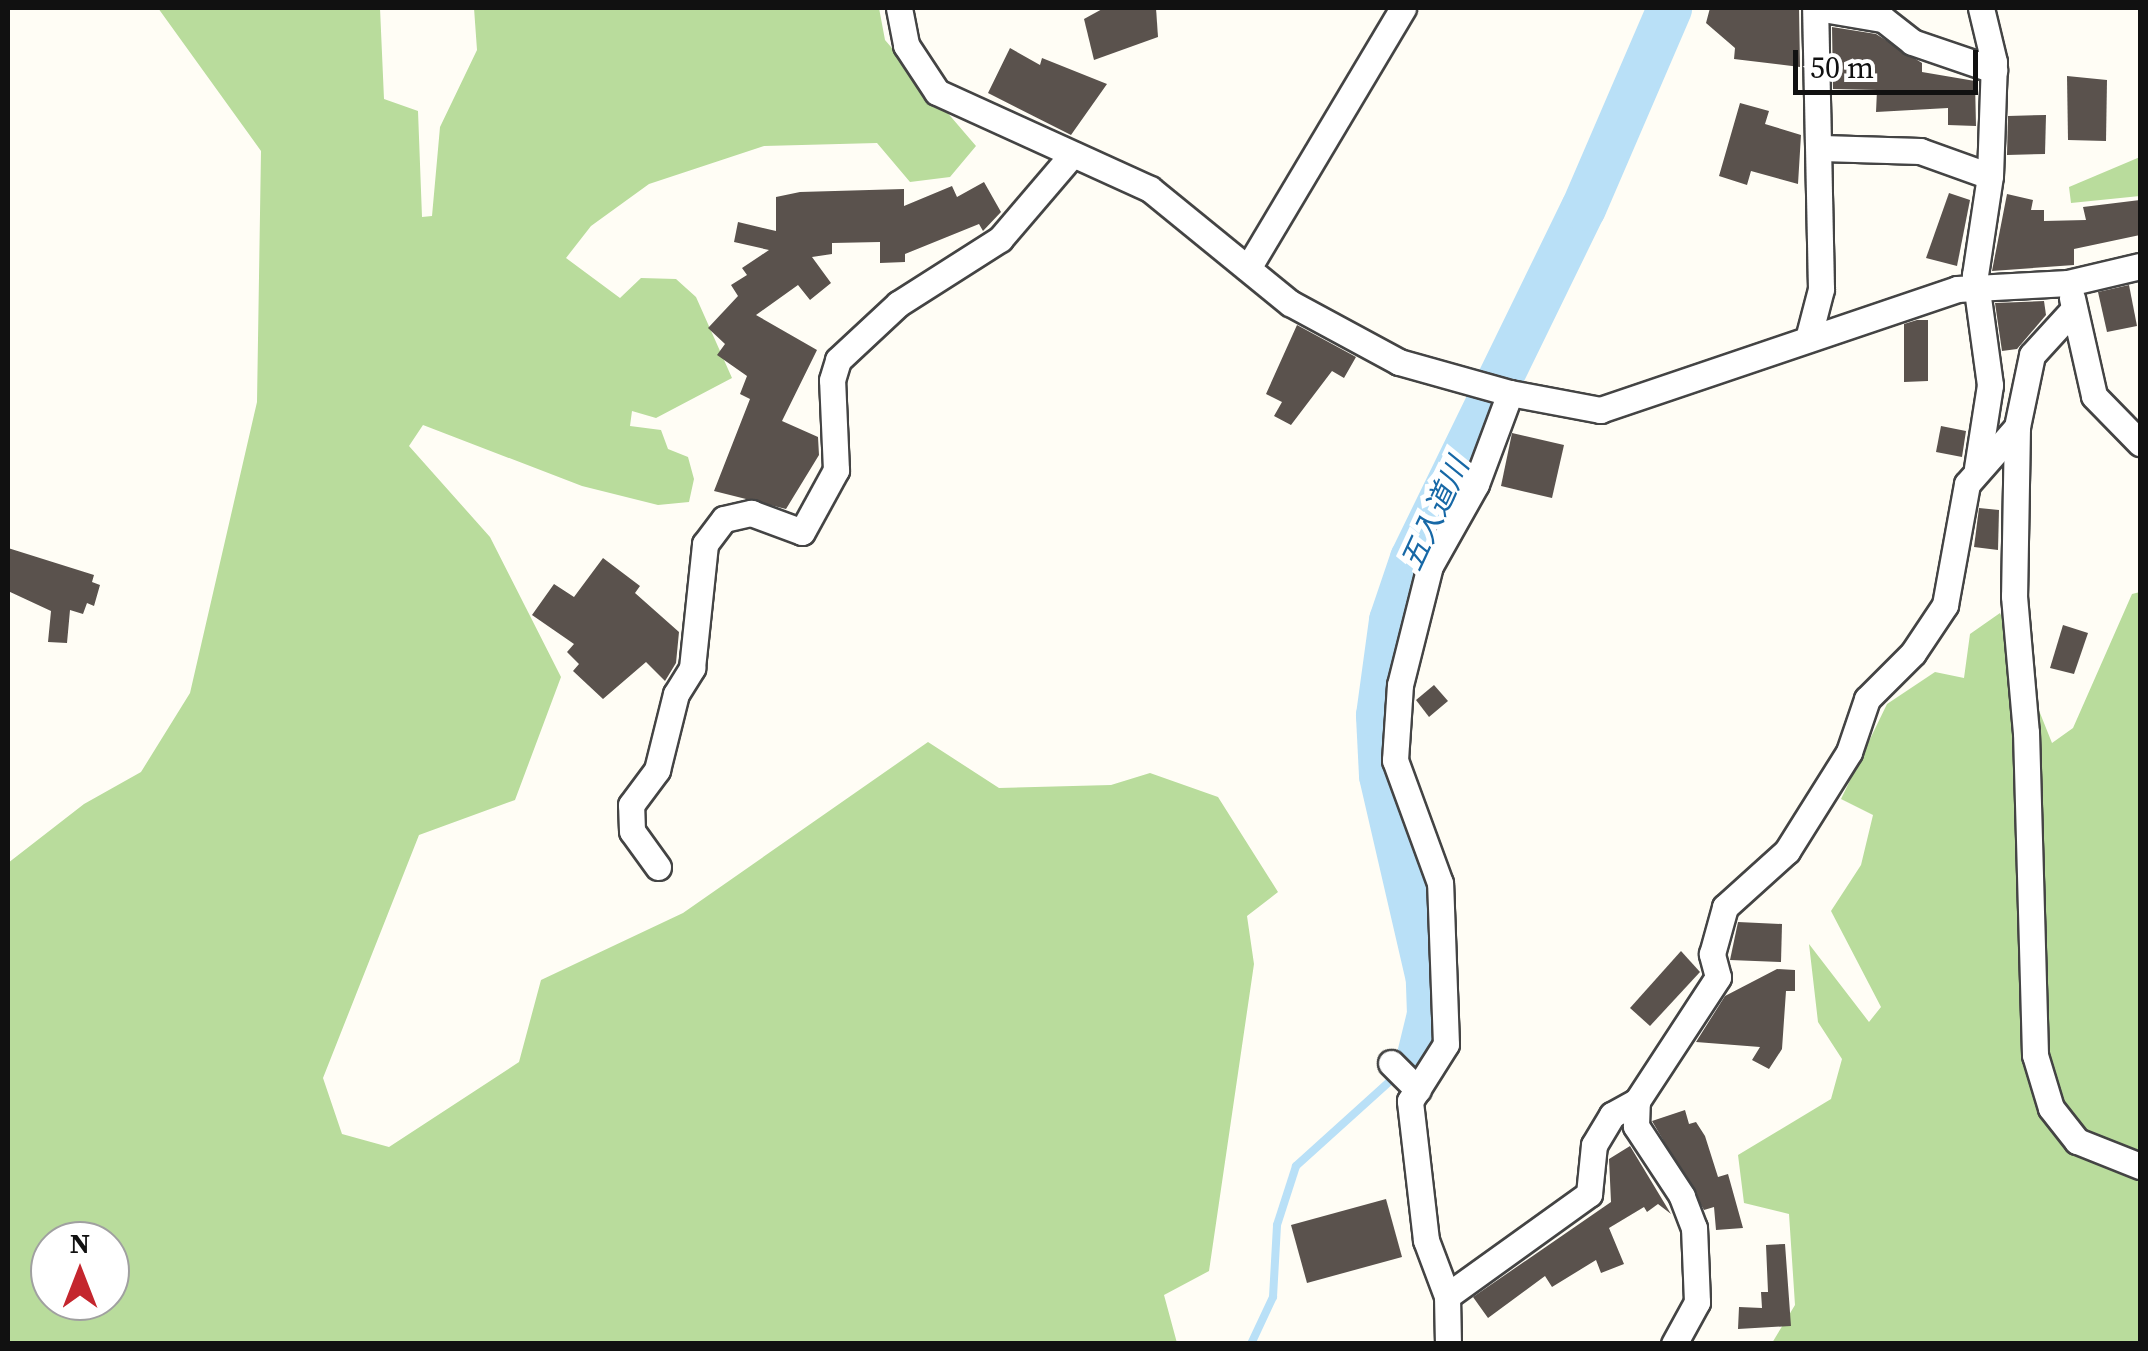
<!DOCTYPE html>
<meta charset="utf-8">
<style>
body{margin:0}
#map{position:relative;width:2148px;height:1351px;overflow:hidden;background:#fffdf5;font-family:"Source Serif 4","Noto Sans JP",serif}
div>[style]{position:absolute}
.forest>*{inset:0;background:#b9dc9c}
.stream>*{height:8px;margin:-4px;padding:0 4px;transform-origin:4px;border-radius:4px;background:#b9e0f7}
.river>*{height:45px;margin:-22.5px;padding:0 22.5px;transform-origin:22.5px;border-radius:22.5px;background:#b9e0f7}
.building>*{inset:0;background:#5a524d}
.roads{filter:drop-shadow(2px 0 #444) drop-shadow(-2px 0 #444) drop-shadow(0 2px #444) drop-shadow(0 -2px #444)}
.minor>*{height:25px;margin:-12.5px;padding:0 12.5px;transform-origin:12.5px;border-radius:12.5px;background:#fff}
span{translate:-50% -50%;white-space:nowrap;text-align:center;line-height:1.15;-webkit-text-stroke:10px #fff;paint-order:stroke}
.water-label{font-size:30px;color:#1768a6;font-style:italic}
.frame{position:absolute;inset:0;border:10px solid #111;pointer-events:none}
.north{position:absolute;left:30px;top:1221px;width:100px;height:100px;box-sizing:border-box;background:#fff;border:2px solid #a0a0a0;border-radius:50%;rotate:0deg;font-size:28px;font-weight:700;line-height:40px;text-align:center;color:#111}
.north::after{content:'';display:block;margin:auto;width:35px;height:45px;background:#c4262e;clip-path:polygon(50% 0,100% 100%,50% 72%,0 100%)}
.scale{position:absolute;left:1793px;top:50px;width:185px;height:45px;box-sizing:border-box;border:5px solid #111;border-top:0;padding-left:12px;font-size:30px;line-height:35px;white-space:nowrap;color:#111;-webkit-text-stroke:8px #fff;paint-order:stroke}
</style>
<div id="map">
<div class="forest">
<i style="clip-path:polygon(evenodd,158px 8px,380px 8px,384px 99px,418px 111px,422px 217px,432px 216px,440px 127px,477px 50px,474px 8px,879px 8px,885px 40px,976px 146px,950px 177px,910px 182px,877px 143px,764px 146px,649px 184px,591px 226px,566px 258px,620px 298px,641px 278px,676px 279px,696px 297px,732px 378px,656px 418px,632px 411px,630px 426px,661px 430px,668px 449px,688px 457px,694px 479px,689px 502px,658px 505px,582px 486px,423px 425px,409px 446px,490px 537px,561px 677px,515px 800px,419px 835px,323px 1078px,342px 1134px,389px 1147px,519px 1062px,541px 980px,683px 913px,928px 742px,999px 788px,1111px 785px,1150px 773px,1218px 797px,1278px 892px,1247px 916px,1254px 964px,1209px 1271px,1164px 1295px,1177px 1343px,8px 1344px,8px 863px,84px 804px,141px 772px,190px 693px,257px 402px,261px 151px,158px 8px,50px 1241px,110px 1241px,110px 1301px,50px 1301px,50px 1241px)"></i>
<i style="clip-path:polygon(2140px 157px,2140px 196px,2071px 203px,2069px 187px)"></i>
<i style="clip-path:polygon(2140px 592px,2140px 1343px,1772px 1343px,1795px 1305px,1789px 1214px,1744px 1203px,1738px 1155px,1831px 1099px,1842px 1059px,1818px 1022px,1809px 944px,1869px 1022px,1881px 1007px,1831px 911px,1861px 865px,1873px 815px,1841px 799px,1887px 704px,1935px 672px,1964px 678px,1970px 634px,2000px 613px,2052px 743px,2073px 728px,2132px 594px)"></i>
</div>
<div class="stream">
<i style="left:1251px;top:1344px;width:52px;rotate:-64.9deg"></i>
<i style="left:1273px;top:1297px;width:72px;rotate:-86.8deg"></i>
<i style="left:1277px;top:1225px;width:62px;rotate:-72.1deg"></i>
<i style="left:1296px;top:1166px;width:166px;rotate:-42.1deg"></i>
</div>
<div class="river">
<i style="left:1419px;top:1055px;width:42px;rotate:-76.3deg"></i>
<i style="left:1429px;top:1014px;width:35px;rotate:-92deg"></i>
<i style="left:1428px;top:979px;width:209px;rotate:-103deg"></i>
<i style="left:1381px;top:775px;width:60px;rotate:-92.9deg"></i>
<i style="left:1378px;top:715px;width:96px;rotate:-82.2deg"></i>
<i style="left:1391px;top:620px;width:65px;rotate:-71.3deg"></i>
<i style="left:1412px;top:558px;width:390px;rotate:-64deg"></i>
<i style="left:1583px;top:208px;width:218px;rotate:-66.7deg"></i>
</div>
<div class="building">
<i style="clip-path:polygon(1104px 8px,1156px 8px,1158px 37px,1094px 60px,1084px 19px)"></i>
<i style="clip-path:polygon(1710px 8px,1799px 8px,1800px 67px,1734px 59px,1735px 48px,1706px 23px)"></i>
<i style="clip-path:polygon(1832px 27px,1876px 34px,1922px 63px,1922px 72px,1975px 81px,1976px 126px,1948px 125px,1948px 108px,1876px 112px,1877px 90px,1833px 89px)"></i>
<i style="clip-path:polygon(1010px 48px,1040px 65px,1042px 58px,1107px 84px,1071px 135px,988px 93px)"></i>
<i style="clip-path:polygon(2067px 76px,2107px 80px,2106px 141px,2068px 140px)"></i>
<i style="clip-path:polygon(1740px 103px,1769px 111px,1765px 124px,1801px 135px,1798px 184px,1751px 171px,1747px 185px,1719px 176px)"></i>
<i style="clip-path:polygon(2046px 115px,2045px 154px,2007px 155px,2008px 116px)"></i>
<i style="clip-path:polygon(984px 182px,1001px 212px,983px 231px,979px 224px,905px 254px,905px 262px,880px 263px,880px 242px,832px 243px,832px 254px,812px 257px,831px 283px,810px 300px,798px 285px,756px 315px,817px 350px,782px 421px,818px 437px,819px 455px,786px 509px,714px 491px,750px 399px,740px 394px,747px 376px,717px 355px,725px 344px,708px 328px,738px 296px,731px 285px,747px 275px,742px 268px,769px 250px,734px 242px,738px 222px,776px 231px,776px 197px,800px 192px,904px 189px,904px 206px,952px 186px,957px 197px)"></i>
<i style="clip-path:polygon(1949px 193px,1970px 200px,1957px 266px,1926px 258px)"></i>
<i style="clip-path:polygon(2007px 194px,2033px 200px,2031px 210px,2044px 210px,2044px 221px,2086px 220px,2083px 207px,2140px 200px,2140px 235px,2074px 249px,2074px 265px,1992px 271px)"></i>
<i style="clip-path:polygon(2129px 285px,2137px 326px,2107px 332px,2098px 292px)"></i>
<i style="clip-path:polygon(2044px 301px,2046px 315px,2017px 349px,2002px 351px,1995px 303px)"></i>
<i style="clip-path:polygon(1917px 320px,1928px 320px,1928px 381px,1904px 382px,1904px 324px)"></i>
<i style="clip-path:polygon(1297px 325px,1356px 357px,1344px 378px,1332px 371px,1291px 425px,1274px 416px,1282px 402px,1266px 394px)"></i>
<i style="clip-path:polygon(1941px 426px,1966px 431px,1962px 457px,1936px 452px)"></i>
<i style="clip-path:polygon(1512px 433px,1564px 445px,1552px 498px,1501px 486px)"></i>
<i style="clip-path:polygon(1979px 508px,1999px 510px,1998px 550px,1974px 547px)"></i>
<i style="clip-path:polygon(8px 548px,94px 575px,92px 582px,100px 585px,94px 606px,87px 603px,83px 614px,70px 610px,67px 643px,48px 642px,51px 611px,8px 591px)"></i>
<i style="clip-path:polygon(603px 558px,640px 586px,635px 593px,679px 632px,676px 663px,665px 681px,646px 662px,603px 699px,573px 671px,579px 664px,567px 652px,574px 644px,532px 615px,554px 584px,574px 597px)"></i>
<i style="clip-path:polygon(2063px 625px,2088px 633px,2074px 674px,2050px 668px)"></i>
<i style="clip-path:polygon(1434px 685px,1448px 701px,1429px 717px,1416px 700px)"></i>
<i style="clip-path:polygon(1738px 922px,1782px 924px,1781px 962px,1730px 960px)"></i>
<i style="clip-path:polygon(1681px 951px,1700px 972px,1650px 1026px,1630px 1008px)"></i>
<i style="clip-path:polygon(1777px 969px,1795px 970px,1795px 991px,1786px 991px,1782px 1049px,1769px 1069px,1752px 1060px,1760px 1047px,1696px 1042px,1725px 996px)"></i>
<i style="clip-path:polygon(1685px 1110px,1689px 1124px,1696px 1122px,1705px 1136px,1718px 1177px,1728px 1174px,1743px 1228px,1716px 1230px,1714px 1207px,1704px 1210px,1652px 1121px)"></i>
<i style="clip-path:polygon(1630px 1146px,1671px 1214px,1658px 1204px,1647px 1212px,1644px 1207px,1609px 1228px,1624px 1264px,1601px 1273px,1596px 1260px,1552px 1287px,1545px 1276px,1488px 1318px,1473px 1297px,1611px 1202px,1609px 1159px)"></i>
<i style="clip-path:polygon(1386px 1199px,1402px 1257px,1307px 1283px,1291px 1225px)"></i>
<i style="clip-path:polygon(1785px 1244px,1791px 1326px,1738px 1329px,1739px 1307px,1762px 1308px,1761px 1292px,1768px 1292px,1766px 1245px)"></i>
</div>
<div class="roads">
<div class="minor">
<i style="left:899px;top:8px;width:38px;rotate:79deg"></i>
<i style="left:906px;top:45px;width:56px;rotate:56.6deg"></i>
<i style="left:937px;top:92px;width:234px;rotate:24.5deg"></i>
<i style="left:1150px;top:189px;width:181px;rotate:39.2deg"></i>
<i style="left:1290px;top:303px;width:124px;rotate:28.4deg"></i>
<i style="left:1399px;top:362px;width:115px;rotate:15.6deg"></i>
<i style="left:1510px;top:393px;width:92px;rotate:10.7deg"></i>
<i style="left:1600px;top:410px;width:377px;rotate:-18.7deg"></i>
<i style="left:1957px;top:289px;width:111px;rotate:-3.1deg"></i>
<i style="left:2068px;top:283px;width:74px;rotate:-13.3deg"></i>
<i style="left:1817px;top:8px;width:67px;rotate:9.5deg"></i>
<i style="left:1883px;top:19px;width:37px;rotate:38deg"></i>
<i style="left:1912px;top:42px;width:87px;rotate:18.9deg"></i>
<i style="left:1822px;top:148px;width:98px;rotate:1.8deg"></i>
<i style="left:1920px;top:151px;width:74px;rotate:19.7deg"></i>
<i style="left:1248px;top:268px;width:303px;rotate:-59.2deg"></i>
<i style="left:2072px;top:298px;width:100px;rotate:77.3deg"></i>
<i style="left:2094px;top:396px;width:66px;rotate:45.6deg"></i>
<i style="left:2074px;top:309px;width:62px;rotate:132.4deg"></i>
<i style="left:2032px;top:355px;width:74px;rotate:101.8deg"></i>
<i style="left:2017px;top:427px;width:169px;rotate:91deg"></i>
<i style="left:2014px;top:596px;width:137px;rotate:85deg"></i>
<i style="left:2026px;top:732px;width:323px;rotate:88.4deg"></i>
<i style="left:2035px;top:1055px;width:55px;rotate:73.2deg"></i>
<i style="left:2051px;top:1108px;width:42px;rotate:51.8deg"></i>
<i style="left:2077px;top:1141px;width:68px;rotate:21.6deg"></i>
<i style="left:1808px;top:339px;width:52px;rotate:-75.4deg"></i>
<i style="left:1821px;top:289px;width:281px;rotate:-91.2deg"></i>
<i style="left:1977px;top:468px;width:84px;rotate:-81.1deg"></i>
<i style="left:1990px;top:385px;width:111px;rotate:-97.8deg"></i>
<i style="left:1975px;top:275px;width:100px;rotate:-81.4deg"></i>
<i style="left:1990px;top:176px;width:114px;rotate:-88deg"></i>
<i style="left:1994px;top:62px;width:56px;rotate:-103.5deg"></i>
<i style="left:658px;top:867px;width:44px;rotate:-125.8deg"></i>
<i style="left:632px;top:831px;width:26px;rotate:-92deg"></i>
<i style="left:631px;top:805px;width:44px;rotate:-53.4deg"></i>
<i style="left:657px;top:770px;width:78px;rotate:-76deg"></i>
<i style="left:676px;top:694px;width:31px;rotate:-58deg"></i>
<i style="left:692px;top:668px;width:125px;rotate:-84deg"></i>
<i style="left:705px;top:544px;width:31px;rotate:-53deg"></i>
<i style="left:724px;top:519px;width:28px;rotate:-13deg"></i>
<i style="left:751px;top:513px;width:54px;rotate:20.4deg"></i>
<i style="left:802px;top:532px;width:71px;rotate:-61.3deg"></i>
<i style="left:836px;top:470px;width:90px;rotate:-92.5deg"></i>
<i style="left:832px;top:380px;width:21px;rotate:-73deg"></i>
<i style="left:838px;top:360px;width:82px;rotate:-43deg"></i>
<i style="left:898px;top:304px;width:121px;rotate:-32.5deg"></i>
<i style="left:1000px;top:239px;width:109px;rotate:-49.5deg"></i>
<i style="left:1391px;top:1063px;width:38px;rotate:45deg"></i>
<i style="left:1447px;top:1296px;width:175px;rotate:-35.7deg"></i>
<i style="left:1589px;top:1194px;width:49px;rotate:-84.2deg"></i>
<i style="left:1594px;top:1145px;width:35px;rotate:-59deg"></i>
<i style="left:1612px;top:1115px;width:29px;rotate:-29deg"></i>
<i style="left:1448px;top:1344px;width:48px;rotate:-91.2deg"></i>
<i style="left:1447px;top:1296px;width:60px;rotate:-110.6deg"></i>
<i style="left:1426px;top:1240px;width:140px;rotate:-96.6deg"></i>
<i style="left:1410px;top:1101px;width:67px;rotate:-57.7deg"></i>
<i style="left:1446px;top:1044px;width:161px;rotate:-92.1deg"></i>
<i style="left:1440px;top:883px;width:131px;rotate:-110.1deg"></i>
<i style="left:1395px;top:760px;width:75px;rotate:-86.2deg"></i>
<i style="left:1400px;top:685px;width:123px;rotate:-75.9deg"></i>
<i style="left:1430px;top:566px;width:94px;rotate:-60.7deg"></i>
<i style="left:1476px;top:484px;width:97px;rotate:-69.5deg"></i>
<i style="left:1674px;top:1344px;width:48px;rotate:-61.3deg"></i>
<i style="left:1697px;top:1302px;width:74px;rotate:-92.3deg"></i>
<i style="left:1694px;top:1228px;width:34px;rotate:-111deg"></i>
<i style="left:1682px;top:1196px;width:84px;rotate:-123.3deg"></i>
<i style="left:1636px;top:1126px;width:25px;rotate:-88deg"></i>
<i style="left:1637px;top:1101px;width:148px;rotate:-56.8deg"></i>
<i style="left:1718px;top:977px;width:24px;rotate:-105deg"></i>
<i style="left:1712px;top:954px;width:49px;rotate:-74.5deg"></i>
<i style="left:1725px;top:907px;width:84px;rotate:-42.1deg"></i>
<i style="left:1787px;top:851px;width:117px;rotate:-57.9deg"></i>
<i style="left:1849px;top:752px;width:56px;rotate:-71.2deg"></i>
<i style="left:1867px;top:699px;width:65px;rotate:-45deg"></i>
<i style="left:1913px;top:653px;width:58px;rotate:-56.3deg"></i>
<i style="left:1945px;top:605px;width:123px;rotate:-79.7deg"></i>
<i style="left:1967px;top:484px;width:76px;rotate:-48.7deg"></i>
</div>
</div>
<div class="water-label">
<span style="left:1435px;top:514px;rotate:-65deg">五入道川</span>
</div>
<div class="frame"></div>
<div class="north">N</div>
<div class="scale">50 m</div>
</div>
